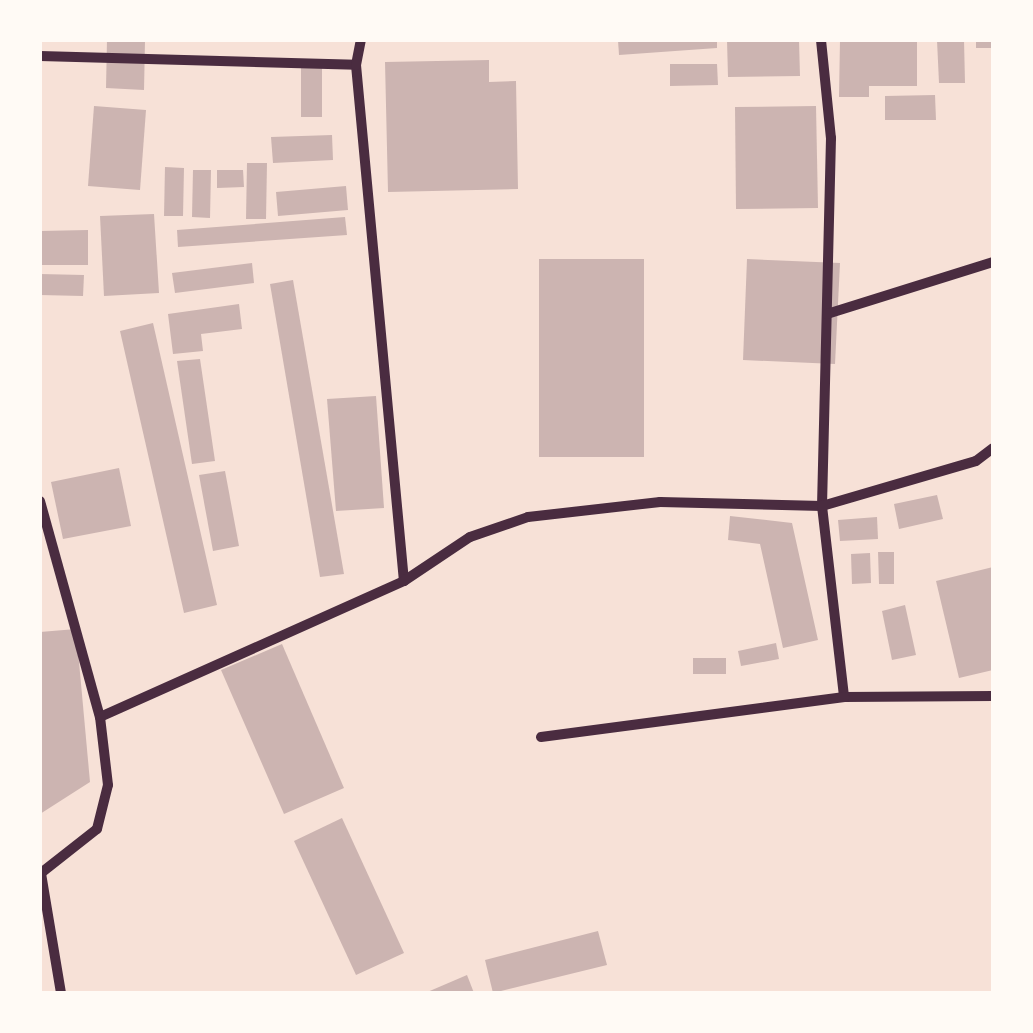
<!DOCTYPE html>
<style>
body{margin:0}
#map{position:relative;width:1033px;height:1033px;overflow:hidden;background:#f7e1d7;font-family:Lora,serif}
div>[style]{position:absolute}
.building>*{inset:0;background:#ccb4b1}
.minor>*{height:10px;margin:-5px;padding:0 5px;transform-origin:5px;border-radius:5px;background:#4a2c40}
span{translate:-50% -50%;white-space:nowrap;text-align:center;line-height:1.15;-webkit-text-stroke:10px #fffaf5;paint-order:stroke}
.frame{position:absolute;inset:0;border:42px solid #fffaf5;pointer-events:none}
</style>
<div id="map">
<div class="building">
<i style="clip-path:polygon(107px 40px,145px 41px,144px 90px,106px 88px)"></i>
<i style="clip-path:polygon(618px 40px,717px 40px,717px 48px,619px 55px)"></i>
<i style="clip-path:polygon(727px 40px,799px 40px,800px 76px,728px 77px)"></i>
<i style="clip-path:polygon(840px 40px,917px 40px,917px 86px,869px 86px,869px 97px,839px 97px)"></i>
<i style="clip-path:polygon(937px 40px,964px 40px,965px 83px,939px 83px)"></i>
<i style="clip-path:polygon(976px 40px,993px 40px,993px 48px,976px 48px)"></i>
<i style="clip-path:polygon(489px 60px,489px 82px,516px 81px,518px 189px,388px 192px,385px 62px)"></i>
<i style="clip-path:polygon(670px 64px,717px 64px,718px 85px,670px 86px)"></i>
<i style="clip-path:polygon(301px 67px,322px 67px,322px 117px,301px 117px)"></i>
<i style="clip-path:polygon(935px 95px,936px 120px,885px 120px,885px 96px)"></i>
<i style="clip-path:polygon(94px 106px,146px 110px,140px 190px,88px 186px)"></i>
<i style="clip-path:polygon(816px 106px,818px 208px,736px 209px,735px 107px)"></i>
<i style="clip-path:polygon(332px 135px,333px 160px,273px 163px,271px 137px)"></i>
<i style="clip-path:polygon(247px 163px,267px 163px,266px 219px,246px 219px)"></i>
<i style="clip-path:polygon(165px 167px,184px 168px,183px 216px,164px 216px)"></i>
<i style="clip-path:polygon(193px 170px,211px 170px,210px 218px,192px 217px)"></i>
<i style="clip-path:polygon(217px 170px,243px 170px,244px 187px,217px 188px)"></i>
<i style="clip-path:polygon(346px 186px,348px 210px,278px 216px,276px 192px)"></i>
<i style="clip-path:polygon(154px 214px,159px 293px,104px 296px,100px 216px)"></i>
<i style="clip-path:polygon(345px 217px,347px 235px,178px 247px,177px 230px)"></i>
<i style="clip-path:polygon(88px 230px,88px 265px,40px 265px,40px 231px)"></i>
<i style="clip-path:polygon(539px 259px,644px 259px,644px 457px,539px 457px)"></i>
<i style="clip-path:polygon(747px 259px,840px 263px,835px 364px,743px 360px)"></i>
<i style="clip-path:polygon(252px 263px,254px 283px,175px 293px,172px 273px)"></i>
<i style="clip-path:polygon(40px 274px,84px 275px,83px 296px,40px 295px)"></i>
<i style="clip-path:polygon(293px 280px,344px 574px,320px 577px,270px 284px)"></i>
<i style="clip-path:polygon(239px 304px,242px 329px,201px 334px,203px 351px,173px 354px,168px 314px)"></i>
<i style="clip-path:polygon(153px 323px,217px 605px,184px 613px,120px 331px)"></i>
<i style="clip-path:polygon(200px 359px,215px 461px,192px 464px,177px 361px)"></i>
<i style="clip-path:polygon(376px 396px,384px 508px,336px 511px,327px 399px)"></i>
<i style="clip-path:polygon(119px 468px,131px 526px,63px 539px,51px 482px)"></i>
<i style="clip-path:polygon(225px 471px,239px 546px,213px 551px,199px 475px)"></i>
<i style="clip-path:polygon(937px 495px,943px 519px,899px 529px,894px 504px)"></i>
<i style="clip-path:polygon(730px 516px,792px 523px,818px 640px,783px 648px,760px 544px,728px 540px)"></i>
<i style="clip-path:polygon(877px 517px,878px 539px,840px 541px,838px 520px)"></i>
<i style="clip-path:polygon(878px 552px,894px 552px,894px 584px,879px 584px)"></i>
<i style="clip-path:polygon(870px 553px,871px 583px,852px 584px,851px 554px)"></i>
<i style="clip-path:polygon(993px 567px,993px 670px,959px 678px,936px 581px)"></i>
<i style="clip-path:polygon(905px 605px,916px 655px,892px 660px,882px 611px)"></i>
<i style="clip-path:polygon(76px 629px,90px 782px,40px 814px,40px 632px)"></i>
<i style="clip-path:polygon(776px 643px,779px 659px,741px 666px,738px 651px)"></i>
<i style="clip-path:polygon(282px 644px,344px 788px,284px 814px,221px 670px)"></i>
<i style="clip-path:polygon(693px 658px,726px 658px,726px 674px,693px 674px)"></i>
<i style="clip-path:polygon(342px 818px,404px 953px,356px 975px,294px 841px)"></i>
<i style="clip-path:polygon(598px 931px,607px 965px,493px 993px,485px 960px)"></i>
<i style="clip-path:polygon(467px 975px,474px 993px,425px 993px)"></i>
</div>
<div class="minor">
<i style="left:821px;top:40px;width:99px;rotate:84.2deg"></i>
<i style="left:831px;top:138px;width:368px;rotate:91.4deg"></i>
<i style="left:822px;top:506px;width:192px;rotate:83.4deg"></i>
<i style="left:844px;top:697px;width:149px;rotate:-0.4deg"></i>
<i style="left:40px;top:56px;width:316px;rotate:1.6deg"></i>
<i style="left:356px;top:65px;width:518px;rotate:84.69deg"></i>
<i style="left:356px;top:65px;width:25px;rotate:-79deg"></i>
<i style="left:827px;top:314px;width:174px;rotate:-17.4deg"></i>
<i style="left:40px;top:501px;width:224px;rotate:74.5deg"></i>
<i style="left:541px;top:737px;width:306px;rotate:-7.5deg"></i>
<i style="left:61px;top:993px;width:122px;rotate:-99.5deg"></i>
<i style="left:41px;top:873px;width:71px;rotate:-38.2deg"></i>
<i style="left:97px;top:829px;width:45px;rotate:-76deg"></i>
<i style="left:108px;top:785px;width:68px;rotate:-96.7deg"></i>
<i style="left:100px;top:717px;width:333px;rotate:-24.1deg"></i>
<i style="left:404px;top:581px;width:79px;rotate:-33.7deg"></i>
<i style="left:470px;top:537px;width:61px;rotate:-19deg"></i>
<i style="left:528px;top:517px;width:133px;rotate:-6.5deg"></i>
<i style="left:660px;top:502px;width:162px;rotate:1.4deg"></i>
<i style="left:822px;top:506px;width:160px;rotate:-16.3deg"></i>
<i style="left:976px;top:461px;width:21px;rotate:-37deg"></i>
</div>
<div class="frame"></div>
</div>
